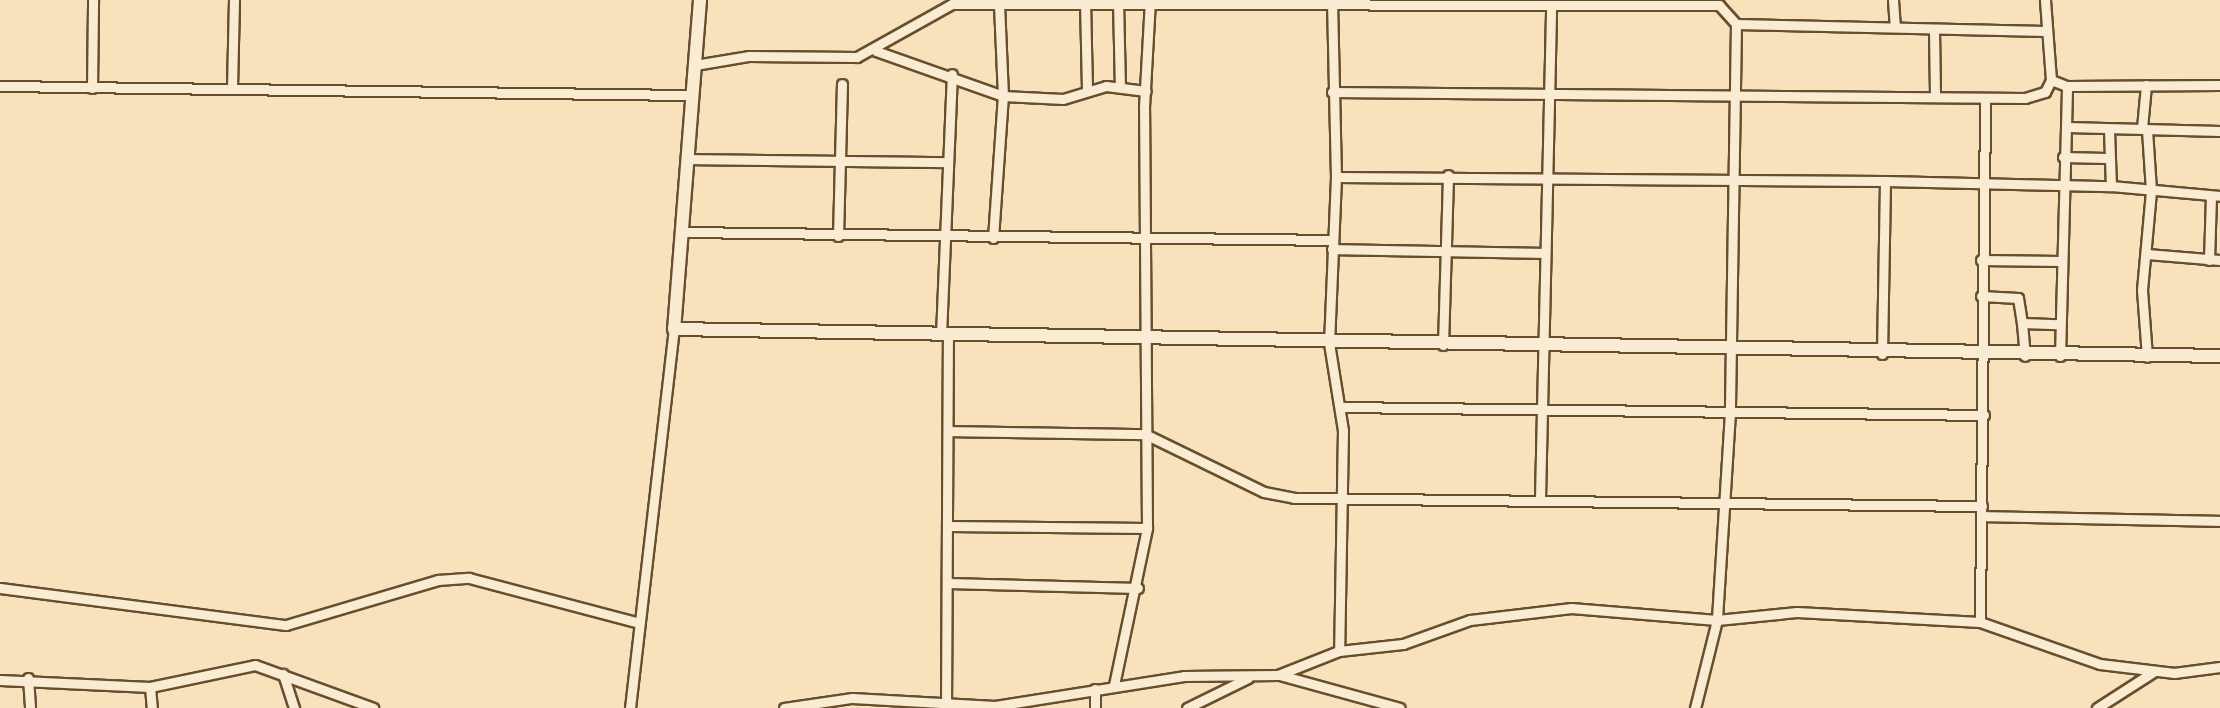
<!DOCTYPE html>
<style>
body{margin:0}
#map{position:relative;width:2220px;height:708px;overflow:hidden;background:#f7e2bc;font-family:"IM FELL Double Pica",serif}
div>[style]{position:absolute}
.roads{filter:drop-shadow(2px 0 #664e2f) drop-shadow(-2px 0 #664e2f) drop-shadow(0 2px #664e2f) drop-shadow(0 -2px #664e2f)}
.street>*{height:9px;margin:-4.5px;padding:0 4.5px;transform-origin:4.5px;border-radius:4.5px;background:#faecd3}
.secondary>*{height:12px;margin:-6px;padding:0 6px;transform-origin:6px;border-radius:6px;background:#faecd3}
span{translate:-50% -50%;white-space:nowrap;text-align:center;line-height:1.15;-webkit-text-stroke:5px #faecd3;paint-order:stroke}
</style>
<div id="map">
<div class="roads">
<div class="street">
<i style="left:1893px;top:0;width:26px;rotate:86deg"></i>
<i style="left:1085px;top:1px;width:90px;rotate:88.7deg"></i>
<i style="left:1118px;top:1px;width:86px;rotate:88.7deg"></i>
<i style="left:1332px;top:1px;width:176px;rotate:88.7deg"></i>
<i style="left:1336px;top:177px;width:166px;rotate:92.4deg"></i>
<i style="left:1329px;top:343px;width:88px;rotate:80.9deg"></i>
<i style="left:1343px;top:430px;width:221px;rotate:91deg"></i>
<i style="left:1736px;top:24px;width:309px;rotate:1.3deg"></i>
<i style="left:1934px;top:30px;width:67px;rotate:89.1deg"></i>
<i style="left:876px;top:51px;width:135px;rotate:19.5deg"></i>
<i style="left:1003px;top:96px;width:60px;rotate:2.9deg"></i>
<i style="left:1063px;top:99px;width:45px;rotate:-16.8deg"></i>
<i style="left:1106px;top:86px;width:40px;rotate:7.1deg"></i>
<i style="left:695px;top:65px;width:55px;rotate:-9.5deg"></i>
<i style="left:749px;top:56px;width:108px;rotate:0.5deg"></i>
<i style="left:857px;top:57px;width:109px;rotate:-29.2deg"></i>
<i style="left:952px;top:4px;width:767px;rotate:0.07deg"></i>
<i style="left:1719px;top:5px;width:25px;rotate:48deg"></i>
<i style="left:1736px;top:24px;width:388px;rotate:90.9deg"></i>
<i style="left:1730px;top:412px;width:208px;rotate:93.6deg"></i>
<i style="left:1717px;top:620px;width:91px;rotate:104deg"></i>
<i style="left:2051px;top:80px;width:17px;rotate:21deg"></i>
<i style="left:2067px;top:86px;width:153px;rotate:-0.4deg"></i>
<i style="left:2146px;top:85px;width:43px;rotate:95.3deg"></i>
<i style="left:2142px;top:128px;width:5px;rotate:22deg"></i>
<i style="left:2147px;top:130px;width:61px;rotate:86.2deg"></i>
<i style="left:2151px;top:191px;width:99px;rotate:95.2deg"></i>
<i style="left:2142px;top:290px;width:67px;rotate:85.7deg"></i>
<i style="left:0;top:86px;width:692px;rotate:0.75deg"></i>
<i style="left:92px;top:88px;width:88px;rotate:-89.3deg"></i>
<i style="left:232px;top:88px;width:88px;rotate:-88.7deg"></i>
<i style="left:1332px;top:92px;width:693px;rotate:0.5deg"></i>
<i style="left:2025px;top:98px;width:21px;rotate:-17deg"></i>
<i style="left:2045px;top:92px;width:13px;rotate:-63deg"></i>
<i style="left:2051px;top:80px;width:80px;rotate:-94.3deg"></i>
<i style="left:2067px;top:127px;width:153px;rotate:1.5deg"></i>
<i style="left:2109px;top:130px;width:56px;rotate:88deg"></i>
<i style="left:2063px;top:157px;width:43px;rotate:1.3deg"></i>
<i style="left:687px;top:159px;width:261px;rotate:0.7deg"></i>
<i style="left:1336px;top:177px;width:549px;rotate:0.42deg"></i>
<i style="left:1885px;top:181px;width:226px;rotate:1.3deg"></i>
<i style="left:2111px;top:186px;width:109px;rotate:5.2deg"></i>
<i style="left:681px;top:232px;width:651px;rotate:0.7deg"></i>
<i style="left:838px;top:236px;width:152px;rotate:-88.5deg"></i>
<i style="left:993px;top:238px;width:142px;rotate:-86deg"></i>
<i style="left:1003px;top:96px;width:93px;rotate:-92.5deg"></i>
<i style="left:1332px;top:249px;width:210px;rotate:1.1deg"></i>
<i style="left:2147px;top:254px;width:73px;rotate:4.7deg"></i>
<i style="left:1981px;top:260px;width:79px;rotate:0.7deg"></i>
<i style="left:2209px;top:260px;width:63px;rotate:-88.2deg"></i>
<i style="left:1981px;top:296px;width:37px;rotate:3deg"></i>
<i style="left:2018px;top:298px;width:25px;rotate:81deg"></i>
<i style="left:2022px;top:323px;width:36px;rotate:2deg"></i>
<i style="left:2022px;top:323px;width:33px;rotate:85deg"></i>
<i style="left:941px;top:335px;width:261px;rotate:-87.6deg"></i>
<i style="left:1443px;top:345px;width:170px;rotate:-88.3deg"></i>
<i style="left:1882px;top:354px;width:173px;rotate:-89deg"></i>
<i style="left:2060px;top:356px;width:270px;rotate:-88.5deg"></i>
<i style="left:1341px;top:407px;width:643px;rotate:0.71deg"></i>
<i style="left:948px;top:431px;width:197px;rotate:0.9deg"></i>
<i style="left:1145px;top:434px;width:132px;rotate:26deg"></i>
<i style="left:1264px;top:492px;width:31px;rotate:11deg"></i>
<i style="left:1294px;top:498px;width:688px;rotate:0.67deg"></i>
<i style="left:1540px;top:498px;width:493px;rotate:-88.7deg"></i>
<i style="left:1982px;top:516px;width:238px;rotate:1.2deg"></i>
<i style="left:948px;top:526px;width:199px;rotate:0.6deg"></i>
<i style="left:948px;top:583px;width:190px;rotate:1.5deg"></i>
<i style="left:0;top:588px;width:288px;rotate:7.4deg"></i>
<i style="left:286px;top:625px;width:159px;rotate:-16.5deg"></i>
<i style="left:438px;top:580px;width:31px;rotate:-4deg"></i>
<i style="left:469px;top:578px;width:176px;rotate:14.8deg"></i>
<i style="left:1980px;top:622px;width:524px;rotate:-89.45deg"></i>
<i style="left:283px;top:674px;width:36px;rotate:72deg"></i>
<i style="left:1280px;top:675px;width:124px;rotate:15.4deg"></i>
<i style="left:28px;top:678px;width:30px;rotate:86deg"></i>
<i style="left:0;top:680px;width:150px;rotate:2.7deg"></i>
<i style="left:150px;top:687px;width:107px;rotate:-11.8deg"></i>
<i style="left:255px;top:665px;width:126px;rotate:20deg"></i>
<i style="left:1114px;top:685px;width:160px;rotate:-78.1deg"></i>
<i style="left:1147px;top:528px;width:421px;rotate:-90.4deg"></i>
<i style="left:1144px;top:107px;width:106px;rotate:-86.8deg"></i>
<i style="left:150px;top:687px;width:21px;rotate:85deg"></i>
<i style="left:630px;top:708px;width:382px;rotate:-83.4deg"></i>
<i style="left:784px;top:708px;width:69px;rotate:-8.4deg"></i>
<i style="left:852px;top:698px;width:143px;rotate:3.2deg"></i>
<i style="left:995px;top:706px;width:191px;rotate:-9deg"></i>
<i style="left:1184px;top:676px;width:94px;rotate:-0.6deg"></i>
<i style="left:1278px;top:675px;width:66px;rotate:-21.5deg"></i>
<i style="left:1339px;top:651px;width:64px;rotate:-6.2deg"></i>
<i style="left:1403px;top:644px;width:71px;rotate:-19.7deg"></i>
<i style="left:1470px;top:620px;width:102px;rotate:-6.8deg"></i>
<i style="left:1571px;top:608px;width:146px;rotate:4.7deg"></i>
<i style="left:1717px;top:620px;width:80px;rotate:-5.7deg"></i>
<i style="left:1797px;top:612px;width:183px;rotate:3.1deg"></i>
<i style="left:1980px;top:622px;width:127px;rotate:19.3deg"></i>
<i style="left:2100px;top:664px;width:75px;rotate:6.9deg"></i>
<i style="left:2174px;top:673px;width:46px;rotate:-7.4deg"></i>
<i style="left:946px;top:708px;width:373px;rotate:-89.7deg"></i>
<i style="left:1095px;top:708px;width:19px;rotate:-90deg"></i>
<i style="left:1187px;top:708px;width:68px;rotate:-26.2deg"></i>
<i style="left:2097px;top:708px;width:67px;rotate:-32.7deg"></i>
</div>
<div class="secondary">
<i style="left:700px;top:0;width:330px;rotate:94.5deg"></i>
<i style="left:674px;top:329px;width:1546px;rotate:1deg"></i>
</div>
</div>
</div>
